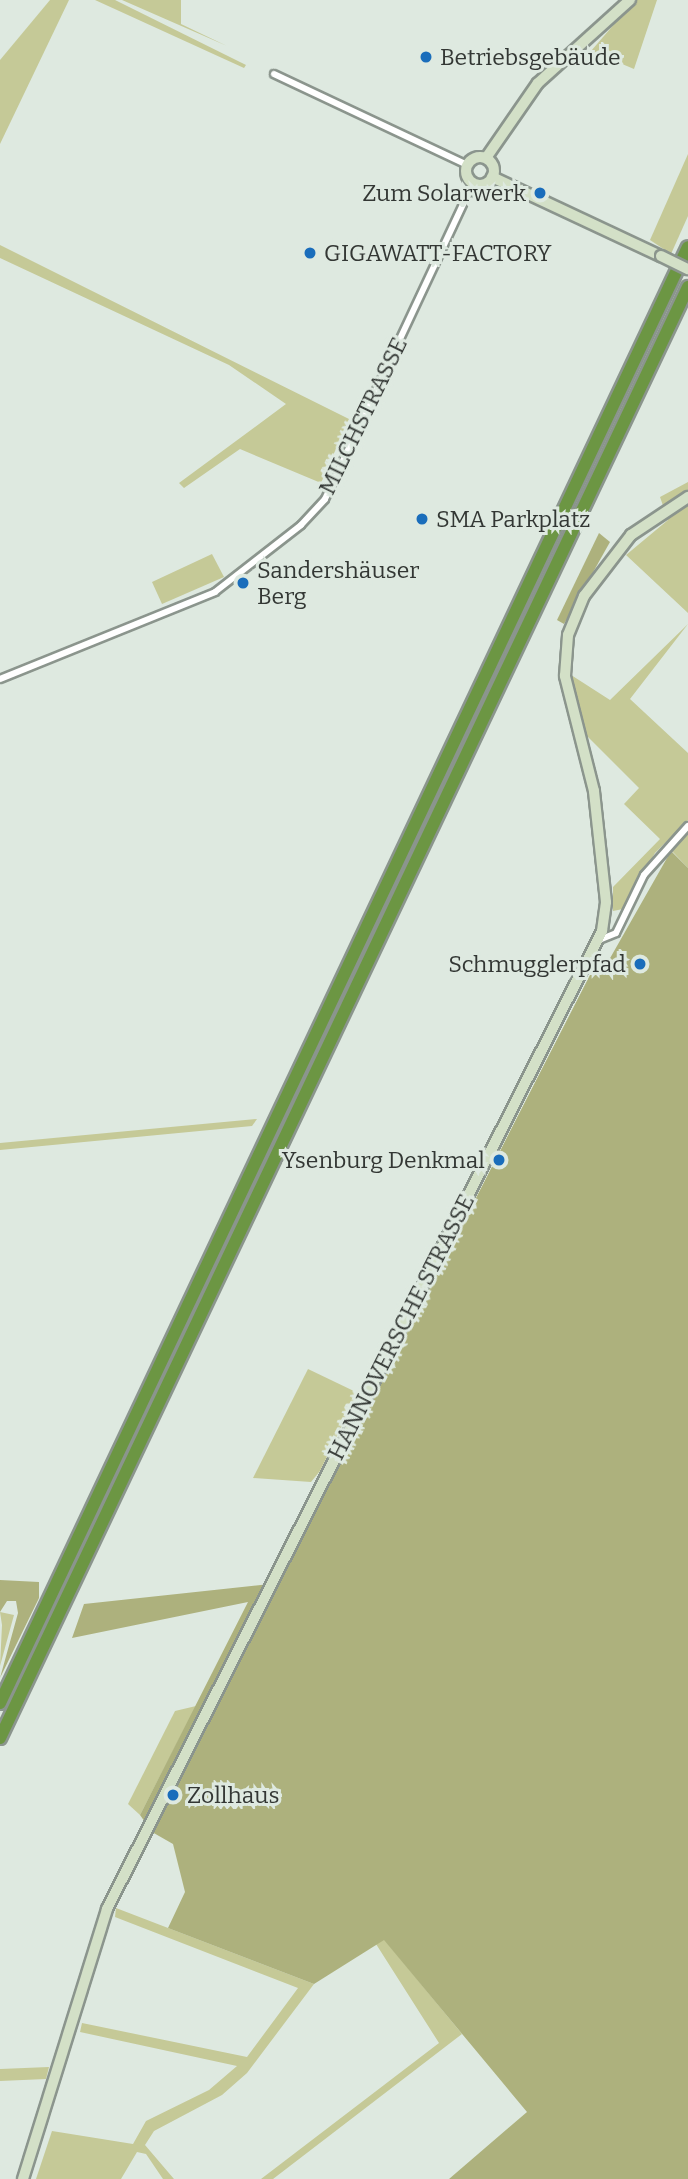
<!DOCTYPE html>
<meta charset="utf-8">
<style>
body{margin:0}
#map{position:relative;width:688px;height:2179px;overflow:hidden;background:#dee9e0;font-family:Bitter,serif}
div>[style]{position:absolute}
.green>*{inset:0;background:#c5c997}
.forest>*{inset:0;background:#adb17d}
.roads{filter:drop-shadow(2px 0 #8b958d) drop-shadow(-2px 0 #8b958d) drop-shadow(0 2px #8b958d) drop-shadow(0 -2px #8b958d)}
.minor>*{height:6px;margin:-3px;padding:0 3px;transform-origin:3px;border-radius:3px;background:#fff}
.secondary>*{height:10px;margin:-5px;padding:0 5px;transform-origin:5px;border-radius:5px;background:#d3e0c7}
.secondary>.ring{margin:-5px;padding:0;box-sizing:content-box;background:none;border:10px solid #d3e0c7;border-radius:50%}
.motorway>*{height:12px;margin:-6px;padding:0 6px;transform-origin:6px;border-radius:6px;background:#6c9643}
.bridges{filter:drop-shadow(2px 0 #8b958d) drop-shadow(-2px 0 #8b958d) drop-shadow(0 2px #8b958d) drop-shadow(0 -2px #8b958d)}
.secondary-bridge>*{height:10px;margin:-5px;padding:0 5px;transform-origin:5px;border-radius:5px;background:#d3e0c7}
.dots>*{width:19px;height:19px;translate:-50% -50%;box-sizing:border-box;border:4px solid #dee9e0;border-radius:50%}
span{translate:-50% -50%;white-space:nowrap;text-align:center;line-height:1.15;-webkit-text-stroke:6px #dee9e0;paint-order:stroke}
.poi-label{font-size:23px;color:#333734}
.left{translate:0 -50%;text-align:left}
.right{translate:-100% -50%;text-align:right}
.street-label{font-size:23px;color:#333734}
</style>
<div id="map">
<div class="green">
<i style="clip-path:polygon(50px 0,69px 0,0 144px,0 60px)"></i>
<i style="clip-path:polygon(95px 0,115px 0,246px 65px,244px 68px)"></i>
<i style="clip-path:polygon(122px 0,181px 0,181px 24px,227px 46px)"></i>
<i style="clip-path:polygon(635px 0,657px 0,634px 69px,591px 51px)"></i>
<i style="clip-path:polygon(688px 154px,688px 216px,671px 254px,650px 240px)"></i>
<i style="clip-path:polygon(0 245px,349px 419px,321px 483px,240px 449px,184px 488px,179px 483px,286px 404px,229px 365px,0 258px)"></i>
<i style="clip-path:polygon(688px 482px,688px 613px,626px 555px,668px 520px,660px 497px)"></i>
<i style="clip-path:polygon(212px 554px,224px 577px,162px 604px,152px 582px)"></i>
<i style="clip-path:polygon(688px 624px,630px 699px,688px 753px,688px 820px,655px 853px,623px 909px,613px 911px,613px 887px,660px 839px,624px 804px,639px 788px,585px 734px,568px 673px,610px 700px)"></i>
<i style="clip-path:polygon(688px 832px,688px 868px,670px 849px)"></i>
<i style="clip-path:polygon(257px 1119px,252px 1126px,0 1150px,0 1143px)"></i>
<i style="clip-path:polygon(308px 1369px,358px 1393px,320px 1471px,311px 1482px,253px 1478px)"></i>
<i style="clip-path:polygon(0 1612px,14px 1615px,0 1666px,2px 1625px)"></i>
<i style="clip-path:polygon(196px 1706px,140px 1815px,128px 1804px,175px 1711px)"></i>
<i style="clip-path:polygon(116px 1908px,314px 1984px,247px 2073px,222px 2095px,154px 2131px,145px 2145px,174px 2179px,163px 2179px,146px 2154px,137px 2152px,121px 2179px,36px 2179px,52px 2131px,133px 2144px,146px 2121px,209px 2090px,237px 2066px,80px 2032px,82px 2023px,247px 2057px,298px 1988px,115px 1917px)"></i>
<i style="clip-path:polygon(384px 1939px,462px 2034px,273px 2179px,261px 2179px,439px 2043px,376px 1944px)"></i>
<i style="clip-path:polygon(49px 2067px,46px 2079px,0 2081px,0 2069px)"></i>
</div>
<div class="forest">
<i style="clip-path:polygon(599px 533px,610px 542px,564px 624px,557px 620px)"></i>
<i style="clip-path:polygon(671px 851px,688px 868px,688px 2179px,449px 2179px,527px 2112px,384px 1940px,314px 1984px,168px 1928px,185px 1892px,173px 1844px,152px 1832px,140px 1815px,248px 1602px,72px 1638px,84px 1604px,279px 1583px,590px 975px,609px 960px)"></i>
<i style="clip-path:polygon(0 1580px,39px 1582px,39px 1598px,0 1678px,18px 1613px,16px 1601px,7px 1601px,0 1612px)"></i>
</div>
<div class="roads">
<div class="minor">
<i style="left:274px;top:74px;width:213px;rotate:25.2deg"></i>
<i style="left:0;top:679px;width:232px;rotate:-22deg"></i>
<i style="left:215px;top:592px;width:109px;rotate:-37.9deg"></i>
<i style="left:301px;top:525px;width:35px;rotate:-47deg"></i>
<i style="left:325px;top:499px;width:349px;rotate:-64.9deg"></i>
<i style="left:599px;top:940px;width:18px;rotate:-22deg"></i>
<i style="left:616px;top:933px;width:64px;rotate:-64.2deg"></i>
<i style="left:644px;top:875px;width:66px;rotate:-48.1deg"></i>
</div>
<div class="secondary">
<i class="ring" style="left:466px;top:157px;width:18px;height:18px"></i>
<i style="left:486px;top:158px;width:91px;rotate:-55.3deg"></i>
<i style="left:538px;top:83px;width:124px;rotate:-42.1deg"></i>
<i style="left:492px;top:177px;width:187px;rotate:25.1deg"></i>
<i style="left:23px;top:2179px;width:283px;rotate:-72.7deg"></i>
<i style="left:107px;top:1909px;width:1096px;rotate:-63.15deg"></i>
<i style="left:602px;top:931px;width:29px;rotate:-82deg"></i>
<i style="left:606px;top:902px;width:112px;rotate:-96.2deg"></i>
<i style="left:594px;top:791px;width:119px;rotate:-104.2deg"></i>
<i style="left:565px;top:676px;width:41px;rotate:-85.8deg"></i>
<i style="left:568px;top:635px;width:42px;rotate:-67.7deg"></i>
<i style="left:584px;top:596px;width:77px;rotate:-52.4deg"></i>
<i style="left:631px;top:535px;width:69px;rotate:-33.7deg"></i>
</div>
<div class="motorway">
<i style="left:0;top:1703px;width:1610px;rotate:-64.71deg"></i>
<i style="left:0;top:1738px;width:1606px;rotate:-64.63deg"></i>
</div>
</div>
<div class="bridges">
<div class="secondary-bridge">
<i style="left:661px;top:256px;width:30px;rotate:26deg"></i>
</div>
</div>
<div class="dots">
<i style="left:426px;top:57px;background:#1a6dbb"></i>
<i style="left:540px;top:193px;background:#1a6dbb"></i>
<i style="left:310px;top:253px;background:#1a6dbb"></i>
<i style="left:422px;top:519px;background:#1a6dbb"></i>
<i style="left:243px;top:583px;background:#1a6dbb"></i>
<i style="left:640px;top:964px;background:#1a6dbb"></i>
<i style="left:499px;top:1160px;background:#1a6dbb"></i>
<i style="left:173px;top:1795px;background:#1a6dbb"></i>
</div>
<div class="poi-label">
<span class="left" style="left:440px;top:57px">Betriebsgebäude</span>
<span class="right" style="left:526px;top:193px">Zum Solarwerk</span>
<span class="left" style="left:324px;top:253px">GIGAWATT-FACTORY</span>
<span class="left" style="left:436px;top:519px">SMA Parkplatz</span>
<span class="left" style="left:257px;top:583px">Sandershäuser<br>Berg</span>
<span class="right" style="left:626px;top:964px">Schmugglerpfad</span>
<span class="right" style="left:485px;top:1160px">Ysenburg Denkmal</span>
<span class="left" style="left:187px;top:1795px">Zollhaus</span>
</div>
<div class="street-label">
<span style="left:363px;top:416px;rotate:-64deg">MILCHSTRASSE</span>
<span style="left:401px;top:1327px;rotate:-63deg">HANNOVERSCHE STRASSE</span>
</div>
</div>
